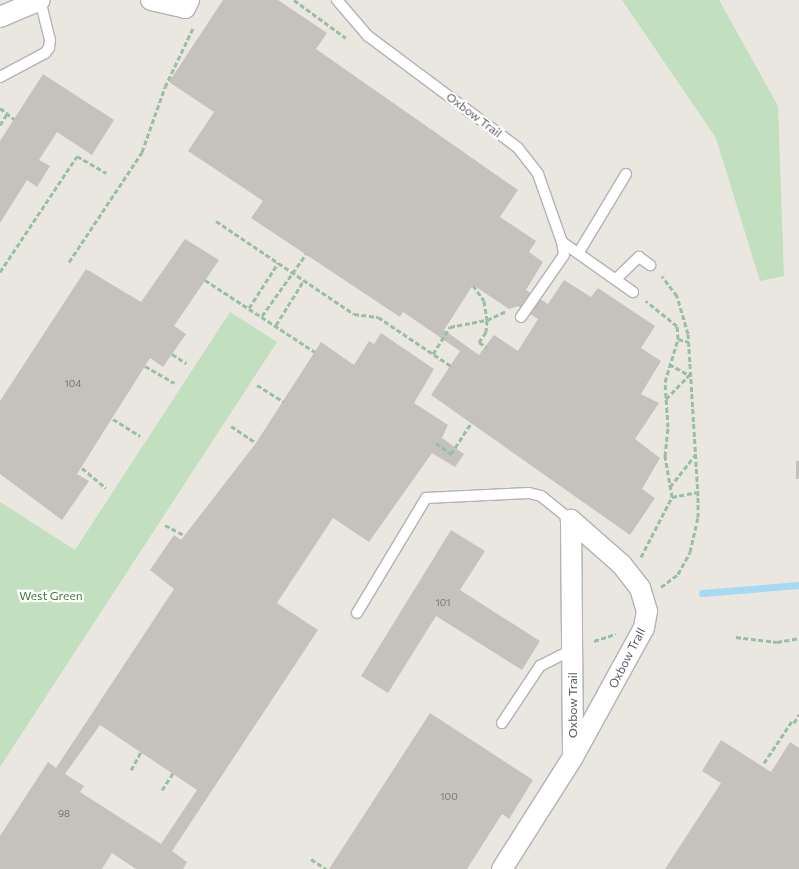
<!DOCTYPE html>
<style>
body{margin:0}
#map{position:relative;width:799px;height:869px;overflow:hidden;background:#eae7e0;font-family:Commissioner,sans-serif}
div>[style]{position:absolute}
.green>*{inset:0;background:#c2dfbf}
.stream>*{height:7px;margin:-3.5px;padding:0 3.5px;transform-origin:3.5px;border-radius:3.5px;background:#a6d9f4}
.building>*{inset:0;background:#c5c2bd}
.path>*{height:3px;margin-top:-1.5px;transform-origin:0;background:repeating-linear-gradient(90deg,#9abfa0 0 5px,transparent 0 7.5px)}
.roads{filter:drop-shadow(1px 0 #b1b3b6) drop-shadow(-1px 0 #b1b3b6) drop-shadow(0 1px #b1b3b6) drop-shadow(0 -1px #b1b3b6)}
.lane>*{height:10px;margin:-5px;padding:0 5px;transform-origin:5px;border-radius:5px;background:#fff}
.street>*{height:20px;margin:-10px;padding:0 10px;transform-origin:10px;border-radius:10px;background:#fff}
.path-bridge>*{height:3px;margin-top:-1.5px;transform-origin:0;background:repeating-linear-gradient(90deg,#9abfa0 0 5px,transparent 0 7.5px)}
span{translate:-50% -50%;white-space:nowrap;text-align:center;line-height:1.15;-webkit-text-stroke:4.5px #fff;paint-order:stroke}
.number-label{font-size:10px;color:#747676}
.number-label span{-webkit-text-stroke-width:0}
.street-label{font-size:12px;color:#595c5f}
.park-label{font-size:12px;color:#3f7b3c}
</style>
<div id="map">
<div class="green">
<i style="clip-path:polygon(622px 0,719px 0,778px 106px,784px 276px,760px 281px,716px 138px)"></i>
<i style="clip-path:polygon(230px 312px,277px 342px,0 767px,0 502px,75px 550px)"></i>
</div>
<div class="stream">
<i style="left:702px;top:593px;width:97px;rotate:-4.7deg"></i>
</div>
<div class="building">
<i style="clip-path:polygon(evenodd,223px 0,278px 0,327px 33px,316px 49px,518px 190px,500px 217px,536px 241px,529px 252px,543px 262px,526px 290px,548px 304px,564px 280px,591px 297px,598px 288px,655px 326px,641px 348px,661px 361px,641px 394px,659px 403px,635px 439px,660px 458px,642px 489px,655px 498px,630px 535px,431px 395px,460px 351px,403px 312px,400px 317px,251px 218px,263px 201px,188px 151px,214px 112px,169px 82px,223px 0,473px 285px,509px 309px,518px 306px,538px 319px,518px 351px,494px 335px,479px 355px,444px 330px,473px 285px)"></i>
<i style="clip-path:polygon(43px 74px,114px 120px,92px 155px,57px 132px,39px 160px,50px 166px,37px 187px,27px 180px,0 223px,0 141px)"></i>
<i style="clip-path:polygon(185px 239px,219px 260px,174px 326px,186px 334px,163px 367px,150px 358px,77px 474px,89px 481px,62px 520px,0 474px,0 401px,86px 269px,141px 302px)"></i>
<i style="clip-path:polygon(evenodd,381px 333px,434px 369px,414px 403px,448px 425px,442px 438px,464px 454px,455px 467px,432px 453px,369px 542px,333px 518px,277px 603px,318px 630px,172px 851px,187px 862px,183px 869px,136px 869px,112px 853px,102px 869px,0 869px,0 836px,48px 762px,56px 768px,174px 589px,150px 570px,174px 535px,181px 540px,256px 443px,321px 342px,354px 365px,369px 341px,374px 344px,381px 333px,100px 725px,197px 790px,161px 844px,80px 792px,84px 786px,65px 774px,100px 725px)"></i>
<i style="clip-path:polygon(796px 461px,799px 461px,799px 479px,796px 479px)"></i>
<i style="clip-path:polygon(451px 530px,485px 551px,460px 590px,540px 641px,522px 670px,436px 616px,388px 693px,361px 676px)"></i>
<i style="clip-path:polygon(430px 713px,533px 780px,509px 819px,502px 814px,467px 869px,329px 869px)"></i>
<i style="clip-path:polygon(721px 740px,771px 772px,790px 742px,799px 748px,799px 869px,665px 869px,721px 783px,702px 771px)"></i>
</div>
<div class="path">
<i style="left:294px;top:0;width:64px;rotate:36.2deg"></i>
<i style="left:0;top:108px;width:18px;rotate:38deg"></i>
<i style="left:0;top:125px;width:13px;rotate:-58deg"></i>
<i style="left:216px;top:221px;width:166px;rotate:34deg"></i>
<i style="left:354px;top:314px;width:24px;rotate:7deg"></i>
<i style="left:378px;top:317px;width:88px;rotate:33.9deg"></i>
<i style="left:69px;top:262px;width:132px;rotate:-56.4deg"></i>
<i style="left:142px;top:152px;width:69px;rotate:-70.5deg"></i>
<i style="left:165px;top:87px;width:65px;rotate:-64.6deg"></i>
<i style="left:0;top:272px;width:139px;rotate:-56.4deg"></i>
<i style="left:77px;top:156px;width:34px;rotate:30deg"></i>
<i style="left:205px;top:280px;width:131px;rotate:33.2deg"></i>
<i style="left:473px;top:285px;width:19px;rotate:55deg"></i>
<i style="left:484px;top:301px;width:19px;rotate:81deg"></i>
<i style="left:487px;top:320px;width:12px;rotate:95deg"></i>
<i style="left:486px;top:332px;width:12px;rotate:125deg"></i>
<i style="left:479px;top:342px;width:9px;rotate:36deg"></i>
<i style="left:249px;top:308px;width:54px;rotate:-57.2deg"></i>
<i style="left:276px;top:325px;width:53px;rotate:-58.1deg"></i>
<i style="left:678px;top:339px;width:11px;rotate:15deg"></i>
<i style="left:172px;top:354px;width:17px;rotate:33deg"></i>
<i style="left:433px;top:354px;width:32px;rotate:-58deg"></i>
<i style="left:450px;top:327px;width:38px;rotate:-11deg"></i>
<i style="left:487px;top:320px;width:21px;rotate:-25deg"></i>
<i style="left:669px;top:364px;width:23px;rotate:29deg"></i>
<i style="left:145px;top:366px;width:34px;rotate:30deg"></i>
<i style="left:257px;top:385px;width:31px;rotate:32deg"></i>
<i style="left:666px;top:399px;width:37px;rotate:-46deg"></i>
<i style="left:113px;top:419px;width:32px;rotate:32deg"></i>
<i style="left:231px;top:426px;width:30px;rotate:34deg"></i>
<i style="left:436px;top:443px;width:19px;rotate:36deg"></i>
<i style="left:451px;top:454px;width:38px;rotate:-57deg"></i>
<i style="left:82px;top:468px;width:31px;rotate:40deg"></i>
<i style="left:670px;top:487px;width:42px;rotate:-51.8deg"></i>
<i style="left:672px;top:497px;width:26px;rotate:-11deg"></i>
<i style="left:165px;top:525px;width:21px;rotate:28deg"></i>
<i style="left:641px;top:557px;width:68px;rotate:-62.7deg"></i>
<i style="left:672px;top:497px;width:42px;rotate:-99.7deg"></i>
<i style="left:665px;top:456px;width:29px;rotate:-84deg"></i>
<i style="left:668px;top:427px;width:45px;rotate:-93.8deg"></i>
<i style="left:665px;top:382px;width:45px;rotate:-73.2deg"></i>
<i style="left:678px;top:339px;width:13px;rotate:-94deg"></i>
<i style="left:677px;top:326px;width:40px;rotate:-141deg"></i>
<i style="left:661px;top:587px;width:21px;rotate:-37deg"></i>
<i style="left:678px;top:574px;width:25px;rotate:-61deg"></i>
<i style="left:690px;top:552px;width:36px;rotate:-77deg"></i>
<i style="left:698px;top:517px;width:21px;rotate:-90deg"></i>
<i style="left:698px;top:496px;width:162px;rotate:-93.5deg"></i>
<i style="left:688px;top:334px;width:40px;rotate:-106deg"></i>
<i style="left:677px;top:296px;width:25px;rotate:-127deg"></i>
<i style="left:736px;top:637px;width:41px;rotate:7deg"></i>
<i style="left:777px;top:642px;width:22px;rotate:-10deg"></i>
<i style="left:594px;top:641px;width:23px;rotate:-18deg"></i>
<i style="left:794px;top:723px;width:10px;rotate:-61deg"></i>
<i style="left:764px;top:763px;width:50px;rotate:-56.3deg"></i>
<i style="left:131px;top:770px;width:21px;rotate:-61deg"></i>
<i style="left:162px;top:790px;width:20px;rotate:-57deg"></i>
<i style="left:311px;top:859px;width:18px;rotate:34deg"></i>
</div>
<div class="roads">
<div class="lane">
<i style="left:337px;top:0;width:48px;rotate:49.3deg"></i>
<i style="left:368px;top:36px;width:187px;rotate:36.7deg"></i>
<i style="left:518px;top:148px;width:33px;rotate:52deg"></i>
<i style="left:538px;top:174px;width:72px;rotate:70.6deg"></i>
<i style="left:562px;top:242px;width:87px;rotate:35.2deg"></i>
<i style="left:0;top:77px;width:51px;rotate:-28.1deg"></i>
<i style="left:45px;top:53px;width:6px;rotate:-51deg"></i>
<i style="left:49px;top:48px;width:8px;rotate:-83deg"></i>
<i style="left:50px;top:40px;width:41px;rotate:-104deg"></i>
<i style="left:579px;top:252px;width:91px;rotate:-58.9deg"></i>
<i style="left:616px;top:279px;width:32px;rotate:-44deg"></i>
<i style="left:639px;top:257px;width:14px;rotate:36deg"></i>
<i style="left:521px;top:317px;width:75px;rotate:-55.3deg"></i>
<i style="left:564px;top:255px;width:13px;rotate:-99deg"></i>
<i style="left:357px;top:613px;width:134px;rotate:-59deg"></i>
<i style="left:426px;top:498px;width:103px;rotate:-2.8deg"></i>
<i style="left:529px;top:493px;width:12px;rotate:14deg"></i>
<i style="left:541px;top:496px;width:38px;rotate:39deg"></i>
<i style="left:502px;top:723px;width:69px;rotate:-56.3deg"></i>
<i style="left:540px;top:666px;width:36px;rotate:-27deg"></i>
</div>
<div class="street">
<i style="left:151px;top:0;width:35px;rotate:13deg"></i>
<i style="left:185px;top:8px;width:9px;rotate:-63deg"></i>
<i style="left:0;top:17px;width:43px;rotate:-23deg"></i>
<i style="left:571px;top:520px;width:236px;rotate:89.5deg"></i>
<i style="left:502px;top:869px;width:133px;rotate:-57.6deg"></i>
<i style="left:573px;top:757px;width:147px;rotate:-61.2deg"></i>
<i style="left:644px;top:628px;width:17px;rotate:-80deg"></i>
<i style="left:647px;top:611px;width:24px;rotate:-107deg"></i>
<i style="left:640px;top:588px;width:31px;rotate:-128deg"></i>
<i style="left:621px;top:564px;width:67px;rotate:-138.7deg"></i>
</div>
</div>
<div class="path-bridge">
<i style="left:262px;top:316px;width:76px;rotate:-54.6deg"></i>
</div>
<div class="number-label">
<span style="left:73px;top:384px">104</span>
<span style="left:443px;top:603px">101</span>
<span style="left:449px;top:797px">100</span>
<span style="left:64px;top:814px">98</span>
</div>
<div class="street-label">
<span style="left:474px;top:115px;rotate:37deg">Oxbow Trail</span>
<span style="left:627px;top:658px;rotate:-63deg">Oxbow TraIl</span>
<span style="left:573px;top:705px;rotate:-90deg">Oxbow Trail</span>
</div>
<div class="park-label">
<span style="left:51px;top:596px">West Green</span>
</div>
</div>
